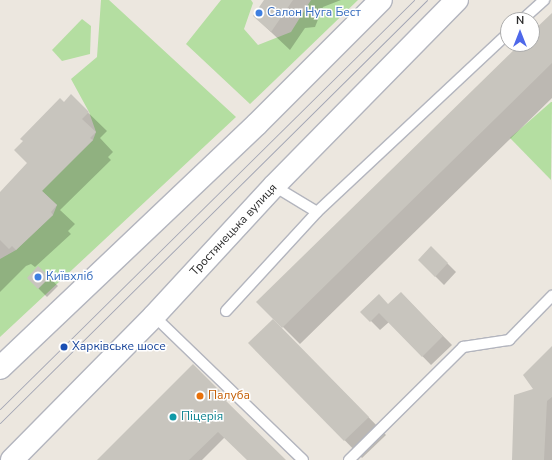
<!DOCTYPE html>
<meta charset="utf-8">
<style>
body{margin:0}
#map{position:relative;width:552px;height:460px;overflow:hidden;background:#ece7df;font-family:"Nunito Sans",sans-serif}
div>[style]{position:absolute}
.green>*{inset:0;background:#b4dea1}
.shadow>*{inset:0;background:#0003}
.building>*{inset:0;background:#c8c5be}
.roads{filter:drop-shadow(1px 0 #b3b5be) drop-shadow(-1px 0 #b3b5be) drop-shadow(0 1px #b3b5be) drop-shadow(0 -1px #b3b5be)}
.service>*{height:10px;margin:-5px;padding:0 5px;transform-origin:5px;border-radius:5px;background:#fff}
.tertiary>*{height:22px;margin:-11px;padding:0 11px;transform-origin:11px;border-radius:11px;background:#fff}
.tram>*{height:1px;margin:-0.5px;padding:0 0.5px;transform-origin:0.5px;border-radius:0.5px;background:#a2a5b4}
.dots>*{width:11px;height:11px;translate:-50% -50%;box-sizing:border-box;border:2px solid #fff;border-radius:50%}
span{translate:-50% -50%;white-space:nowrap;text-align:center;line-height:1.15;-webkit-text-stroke:3px #fff;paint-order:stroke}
.shop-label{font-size:12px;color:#366cbe}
.left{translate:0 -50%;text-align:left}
.street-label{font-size:12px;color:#2c2c2c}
.transit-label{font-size:12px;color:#164399}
.food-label{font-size:12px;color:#c56008}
.culture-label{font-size:12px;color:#0d838f}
.north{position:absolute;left:500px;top:12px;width:40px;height:40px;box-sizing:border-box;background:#fff;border:1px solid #ababab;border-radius:50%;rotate:0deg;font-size:11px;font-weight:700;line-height:16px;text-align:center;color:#2c2c2c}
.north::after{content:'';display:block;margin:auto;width:14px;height:18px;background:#4e68ea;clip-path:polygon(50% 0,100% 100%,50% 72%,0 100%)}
</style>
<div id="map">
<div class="green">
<i style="clip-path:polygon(101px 0,109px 0,236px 117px,0 337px,0 259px,16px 250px,53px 215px,57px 205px,41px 190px,93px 140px,96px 132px,89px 112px,71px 79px,97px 57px)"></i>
<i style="clip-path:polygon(221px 0,251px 0,253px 3px,244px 29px,258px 45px,291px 32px,311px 0,358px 0,250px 104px,186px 44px)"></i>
<i style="clip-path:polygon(82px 19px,91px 26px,90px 54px,62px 61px,52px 50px)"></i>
<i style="clip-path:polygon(551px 102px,552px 102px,551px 180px,510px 138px)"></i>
</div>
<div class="shadow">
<i style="clip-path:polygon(265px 0,341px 0,323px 7px,315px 27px,305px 28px,290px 50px,254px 16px)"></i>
<i style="clip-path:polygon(552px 14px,552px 98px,300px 344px,258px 302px,522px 44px,532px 44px,532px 34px)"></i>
<i style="clip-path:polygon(71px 96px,107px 131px,100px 138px,113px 152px,108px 157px,111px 160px,60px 210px,75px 224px,68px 231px,71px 234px,35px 267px,31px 264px,26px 266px,0 292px,0 193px,29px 163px,64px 103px)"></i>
<i style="clip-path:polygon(431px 247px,456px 272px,444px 285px,419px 260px)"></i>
<i style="clip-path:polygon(38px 267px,58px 286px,47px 297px,28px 278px)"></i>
<i style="clip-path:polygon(401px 293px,452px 345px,431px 365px,389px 322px,380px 330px,362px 312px,389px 305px)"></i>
<i style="clip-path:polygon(273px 320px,386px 435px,362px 458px,250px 343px)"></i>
<i style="clip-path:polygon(552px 348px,552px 460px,513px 460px,534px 389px)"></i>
<i style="clip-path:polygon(193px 365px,227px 400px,225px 402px,284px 460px,249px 460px,225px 437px,202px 460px,110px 460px)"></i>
</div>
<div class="building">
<i style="clip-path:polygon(264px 0,293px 0,271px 32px,253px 16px)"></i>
<i style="clip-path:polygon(552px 13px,552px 63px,282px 328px,256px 302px,520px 44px,532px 44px,532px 32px)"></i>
<i style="clip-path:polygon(71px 94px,89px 112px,82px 119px,96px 132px,90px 138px,93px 140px,42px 191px,57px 205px,51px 212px,53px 215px,16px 250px,12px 246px,9px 249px,0 240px,0 192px,27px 163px,14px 150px,23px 141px,20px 139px,60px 98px,64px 102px)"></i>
<i style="clip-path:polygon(431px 246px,448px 263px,435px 277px,418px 260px)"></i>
<i style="clip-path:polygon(38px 266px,50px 277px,38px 289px,27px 278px)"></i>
<i style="clip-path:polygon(401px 292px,443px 336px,422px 357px,379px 313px,370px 322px,360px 312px,379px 294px,388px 304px)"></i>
<i style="clip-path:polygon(273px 319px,369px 417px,344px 441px,248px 343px)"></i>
<i style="clip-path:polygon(552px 346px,552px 397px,547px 401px,544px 460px,512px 460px,514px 395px,533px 389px,523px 375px)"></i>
<i style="clip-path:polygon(193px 364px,222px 393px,220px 395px,286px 460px,247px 460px,218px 432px,189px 460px,97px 460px)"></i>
</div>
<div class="roads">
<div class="service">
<i style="left:522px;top:20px;width:30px;rotate:-42deg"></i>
<i style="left:274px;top:186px;width:50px;rotate:31.2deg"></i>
<i style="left:226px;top:311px;width:134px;rotate:-47.4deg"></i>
<i style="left:317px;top:212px;width:262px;rotate:-43.1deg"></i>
<i style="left:154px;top:316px;width:207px;rotate:44deg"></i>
<i style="left:349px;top:460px;width:161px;rotate:-44.7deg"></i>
<i style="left:463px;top:347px;width:47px;rotate:-8.7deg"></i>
<i style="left:509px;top:340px;width:62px;rotate:-45.7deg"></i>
</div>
<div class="tertiary">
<i style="left:0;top:368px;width:354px;rotate:-43.5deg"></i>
<i style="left:257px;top:124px;width:175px;rotate:-45deg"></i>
<i style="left:12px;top:460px;width:202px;rotate:-45.4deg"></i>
<i style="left:154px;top:316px;width:177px;rotate:-47.3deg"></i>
<i style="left:274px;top:186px;width:261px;rotate:-45.5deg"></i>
</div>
</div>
<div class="tram">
<i style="left:0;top:409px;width:582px;rotate:-44.65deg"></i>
<i style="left:0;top:423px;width:601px;rotate:-44.73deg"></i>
</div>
<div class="dots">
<i style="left:259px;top:13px;background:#3f7fe0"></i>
<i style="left:38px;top:277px;background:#3f7fe0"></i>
<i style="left:64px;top:347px;background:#1a4fb4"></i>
<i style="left:200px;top:396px;background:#e8710a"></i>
<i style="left:173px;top:417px;background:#0f9aa8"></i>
</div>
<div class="shop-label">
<span class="left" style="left:267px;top:13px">Салон Нуга Бест</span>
<span class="left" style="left:46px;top:277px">Київхліб</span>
</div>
<div class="street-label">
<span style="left:234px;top:230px;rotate:-47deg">Тростянецька вулиця</span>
</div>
<div class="transit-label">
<span class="left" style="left:72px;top:347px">Харківське шосе</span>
</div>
<div class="food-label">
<span class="left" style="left:208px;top:396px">Палуба</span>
</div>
<div class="culture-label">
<span class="left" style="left:181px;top:417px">Піцерія</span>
</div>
<div class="north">N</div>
</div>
